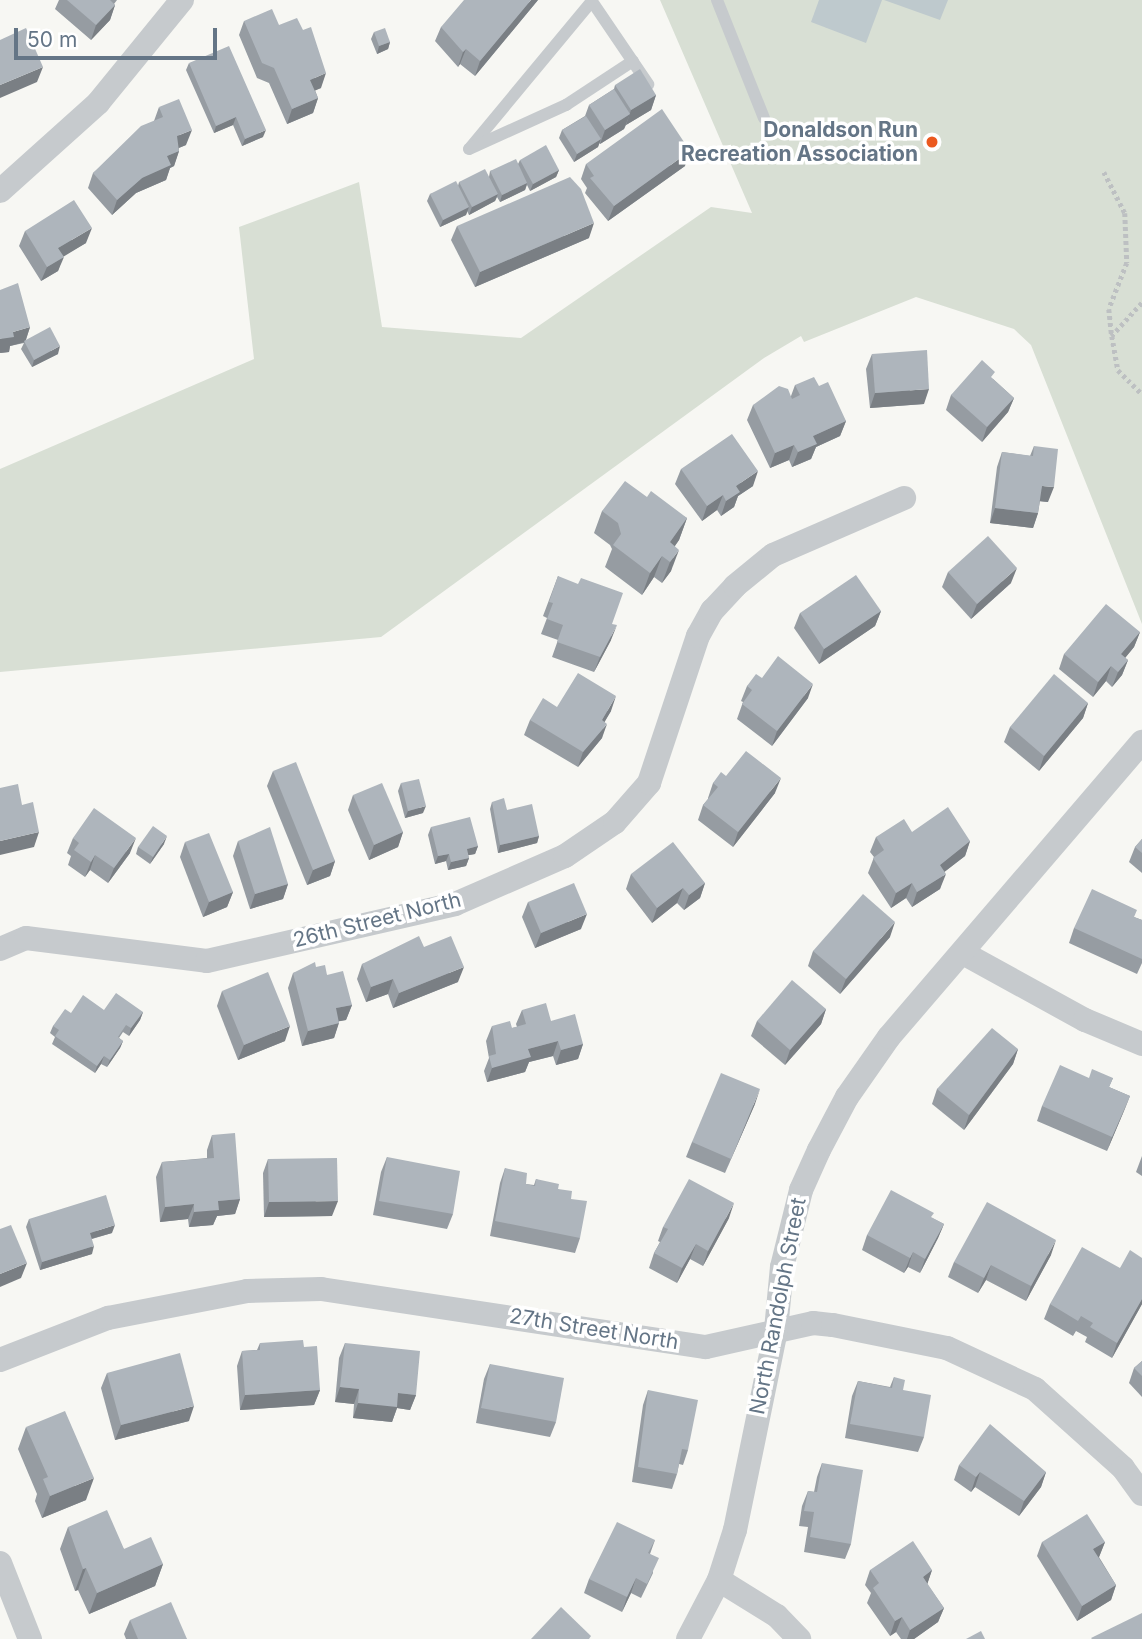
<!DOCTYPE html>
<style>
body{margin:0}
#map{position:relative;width:1142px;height:1639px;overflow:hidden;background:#f7f7f3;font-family:Inter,sans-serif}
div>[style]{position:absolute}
.green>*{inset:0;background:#d8dfd4}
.water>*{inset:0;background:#bec9cd}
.path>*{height:4.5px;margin-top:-2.25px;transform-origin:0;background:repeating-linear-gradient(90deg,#bdc0c2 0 3.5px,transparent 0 7px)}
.service>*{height:12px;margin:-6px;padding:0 6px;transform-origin:6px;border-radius:6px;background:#c6cacd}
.minor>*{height:24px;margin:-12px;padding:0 12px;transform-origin:12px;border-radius:12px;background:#c6cacd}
.wall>*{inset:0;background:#969ca2}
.shaded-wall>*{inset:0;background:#7a7f84}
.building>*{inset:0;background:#aeb5bc}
.dots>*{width:19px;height:19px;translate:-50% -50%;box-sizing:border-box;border:4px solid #fff;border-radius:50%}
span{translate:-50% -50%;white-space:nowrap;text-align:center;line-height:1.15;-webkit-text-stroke:7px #fff;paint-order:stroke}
.poi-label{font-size:21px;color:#647586;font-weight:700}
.right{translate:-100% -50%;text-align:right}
.street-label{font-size:21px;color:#647586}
.scale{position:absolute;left:14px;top:28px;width:203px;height:32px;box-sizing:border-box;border:4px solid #647586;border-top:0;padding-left:9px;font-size:21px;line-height:24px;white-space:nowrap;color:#647586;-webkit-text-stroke:5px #fff;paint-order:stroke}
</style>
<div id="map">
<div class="green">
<i style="clip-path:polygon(660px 0,1142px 0,1142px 624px,1031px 345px,1014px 329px,916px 297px,804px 342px,801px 336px,764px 358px,381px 637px,0 672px,0 469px,254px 359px,239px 227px,359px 182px,382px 327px,521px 338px,711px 207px,752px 213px)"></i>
</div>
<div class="water">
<i style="clip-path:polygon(819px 0,882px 0,866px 43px,811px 22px)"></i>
<i style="clip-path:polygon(884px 0,948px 0,940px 20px)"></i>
</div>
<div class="path">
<i style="left:1104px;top:172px;width:46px;rotate:62.9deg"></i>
<i style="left:1125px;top:213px;width:50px;rotate:87.7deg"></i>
<i style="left:1127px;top:263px;width:49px;rotate:111.4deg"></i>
<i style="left:1109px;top:309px;width:27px;rotate:84deg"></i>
<i style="left:1142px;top:303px;width:45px;rotate:132.3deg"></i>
<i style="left:1112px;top:336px;width:35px;rotate:80deg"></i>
<i style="left:1118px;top:370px;width:34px;rotate:45deg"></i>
</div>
<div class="service">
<i style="left:591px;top:0;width:102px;rotate:55.8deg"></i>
<i style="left:717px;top:0;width:127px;rotate:68.3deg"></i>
<i style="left:592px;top:1px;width:192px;rotate:129.7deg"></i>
<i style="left:469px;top:149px;width:107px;rotate:-24.4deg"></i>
<i style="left:566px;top:105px;width:80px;rotate:-33.3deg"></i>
</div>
<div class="minor">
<i style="left:0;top:191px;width:132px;rotate:-41.9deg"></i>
<i style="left:98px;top:103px;width:133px;rotate:-50.8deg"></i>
<i style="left:0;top:949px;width:28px;rotate:-23deg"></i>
<i style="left:26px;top:938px;width:182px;rotate:7.2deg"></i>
<i style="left:207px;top:961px;width:254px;rotate:-12.9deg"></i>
<i style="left:455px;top:904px;width:120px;rotate:-23.6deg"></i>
<i style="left:565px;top:856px;width:60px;rotate:-34.2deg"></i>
<i style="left:615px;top:822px;width:52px;rotate:-48.9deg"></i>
<i style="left:649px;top:783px;width:155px;rotate:-71.6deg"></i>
<i style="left:698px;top:636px;width:29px;rotate:-61deg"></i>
<i style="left:712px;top:611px;width:34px;rotate:-47deg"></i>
<i style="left:735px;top:586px;width:49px;rotate:-39.2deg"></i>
<i style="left:773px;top:555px;width:143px;rotate:-23.5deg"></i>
<i style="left:963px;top:953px;width:139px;rotate:28.8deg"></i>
<i style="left:1085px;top:1020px;width:62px;rotate:22.8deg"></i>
<i style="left:0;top:1360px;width:116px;rotate:-21.3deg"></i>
<i style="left:108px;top:1318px;width:142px;rotate:-11deg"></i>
<i style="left:247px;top:1291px;width:74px;rotate:-1.5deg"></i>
<i style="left:321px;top:1289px;width:389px;rotate:8.6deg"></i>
<i style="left:706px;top:1347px;width:110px;rotate:-12.6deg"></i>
<i style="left:813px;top:1323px;width:20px;rotate:6deg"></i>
<i style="left:833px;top:1325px;width:116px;rotate:11.4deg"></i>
<i style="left:947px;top:1348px;width:97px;rotate:25deg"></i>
<i style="left:1035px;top:1389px;width:118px;rotate:41.9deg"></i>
<i style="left:1123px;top:1468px;width:32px;rotate:54deg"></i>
<i style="left:0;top:1563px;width:82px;rotate:68.5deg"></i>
<i style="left:719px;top:1580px;width:68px;rotate:31.8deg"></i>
<i style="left:777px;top:1616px;width:32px;rotate:46deg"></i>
<i style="left:688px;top:1639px;width:67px;rotate:-62.3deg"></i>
<i style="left:719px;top:1580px;width:52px;rotate:-72.3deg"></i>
<i style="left:735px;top:1530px;width:204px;rotate:-78.4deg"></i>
<i style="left:776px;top:1330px;width:63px;rotate:-84.6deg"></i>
<i style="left:782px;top:1267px;width:79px;rotate:-76.1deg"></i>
<i style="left:801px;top:1190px;width:44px;rotate:-65.8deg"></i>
<i style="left:819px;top:1150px;width:60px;rotate:-62.2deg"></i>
<i style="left:847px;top:1097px;width:73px;rotate:-55deg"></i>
<i style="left:889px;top:1037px;width:389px;rotate:-49.4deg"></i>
</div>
<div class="wall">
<i style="clip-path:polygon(59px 0,117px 0,114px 4px,115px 5px,110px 20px,91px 40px,55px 9px)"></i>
<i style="clip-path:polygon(538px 0,475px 76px,460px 64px,458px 67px,435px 41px,441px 27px)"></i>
<i style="clip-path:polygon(244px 21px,279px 25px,321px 88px,315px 90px,318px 98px,313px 113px,287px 124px,269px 83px,257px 78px,239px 35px)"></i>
<i style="clip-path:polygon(374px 32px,390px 42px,388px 49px,377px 54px,371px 39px)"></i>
<i style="clip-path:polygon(189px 63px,263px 137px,242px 146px,233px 125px,214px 133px,186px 70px)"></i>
<i style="clip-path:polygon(615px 85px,656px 95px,651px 110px,626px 125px,624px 129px,600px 144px,599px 143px,598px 147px,574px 162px,559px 138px,562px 130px,585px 116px,589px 105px,614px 89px)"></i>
<i style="clip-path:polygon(159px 107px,186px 145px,179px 148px,179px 151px,174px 166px,170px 168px,166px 180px,136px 193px,112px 215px,88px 188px,93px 173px,154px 121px)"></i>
<i style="clip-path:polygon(520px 160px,559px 170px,556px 177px,530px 191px,527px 185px,525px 190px,500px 202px,497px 197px,495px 201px,469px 215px,467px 211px,466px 215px,440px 227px,427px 201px,430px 194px,458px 186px,459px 182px,489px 177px,490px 171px,518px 164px)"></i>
<i style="clip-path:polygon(586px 164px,685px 166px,608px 221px,585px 193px,587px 188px,581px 179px)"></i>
<i style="clip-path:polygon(457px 226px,589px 238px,475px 287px,451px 240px)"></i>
<i style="clip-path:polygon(25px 231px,86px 243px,63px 256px,58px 271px,41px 281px,19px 246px)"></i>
<i style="clip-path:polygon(30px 327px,26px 340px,58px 354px,32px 367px,21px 349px,24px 343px,10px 346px,9px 352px,0 353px)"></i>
<i style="clip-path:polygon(872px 354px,924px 404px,870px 408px,866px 369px)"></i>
<i style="clip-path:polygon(993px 379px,1014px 398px,1008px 412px,982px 442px,946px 410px,951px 395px)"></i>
<i style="clip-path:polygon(795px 385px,819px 386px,846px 421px,840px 436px,816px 447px,811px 459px,792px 467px,789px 460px,770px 468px,747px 420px,753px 405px,791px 396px)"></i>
<i style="clip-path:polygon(1034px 446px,1048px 502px,1040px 501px,1038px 513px,1033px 528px,990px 523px,997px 467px,1002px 452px,1030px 456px)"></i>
<i style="clip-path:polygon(681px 469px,753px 486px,738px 496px,734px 507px,721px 516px,717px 510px,702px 521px,675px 484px)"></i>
<i style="clip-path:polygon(647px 497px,687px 518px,679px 540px,675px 546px,671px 571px,662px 583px,654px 577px,642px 595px,605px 567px,612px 549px,610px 545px,594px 533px,602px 511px)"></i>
<i style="clip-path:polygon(948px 572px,1011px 583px,971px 619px,942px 587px)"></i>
<i style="clip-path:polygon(558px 576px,612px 624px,611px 640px,594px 672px,552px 657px,558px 640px,541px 634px,547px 618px,543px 616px)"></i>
<i style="clip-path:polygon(881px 611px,875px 626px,819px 664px,794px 628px,800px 613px)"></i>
<i style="clip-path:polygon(1140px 632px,1134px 647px,1125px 658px,1128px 660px,1122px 675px,1112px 687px,1106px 681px,1093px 697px,1059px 669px,1064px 654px)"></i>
<i style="clip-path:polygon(762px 678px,808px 698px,772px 746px,737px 719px,743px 702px,741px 701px,747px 686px)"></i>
<i style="clip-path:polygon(1088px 703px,1083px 718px,1039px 771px,1004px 742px,1010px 727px)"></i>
<i style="clip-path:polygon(557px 707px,611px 711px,604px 722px,602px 738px,578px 767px,524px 735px,530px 720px)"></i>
<i style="clip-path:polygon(273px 771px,335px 861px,330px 876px,307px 885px,267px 786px)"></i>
<i style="clip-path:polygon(726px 776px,775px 793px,733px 847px,698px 820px,703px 805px,708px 799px,708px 798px,713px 783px)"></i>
<i style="clip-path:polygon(401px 783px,423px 813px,405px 818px,398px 791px)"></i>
<i style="clip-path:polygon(353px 795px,403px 832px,398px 847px,369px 860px,348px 810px)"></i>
<i style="clip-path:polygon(492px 802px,507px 810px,539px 836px,537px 843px,498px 853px,490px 809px)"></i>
<i style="clip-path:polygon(431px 827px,478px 846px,475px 854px,468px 855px,469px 858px,466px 866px,448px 870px,446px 861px,435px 864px,428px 835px)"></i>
<i style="clip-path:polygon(912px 832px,970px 841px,965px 856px,944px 872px,940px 889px,912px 907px,906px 898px,891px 908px,868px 873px,874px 857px,870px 852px,876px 837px)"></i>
<i style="clip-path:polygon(73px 838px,130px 853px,108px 883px,90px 870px,85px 877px,68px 865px,71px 856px,67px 853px)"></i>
<i style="clip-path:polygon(1142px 839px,1142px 873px,1129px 862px,1135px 847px)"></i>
<i style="clip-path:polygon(238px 841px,288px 884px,283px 899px,250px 909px,233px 856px)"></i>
<i style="clip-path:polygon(185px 842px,233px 892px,227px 907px,203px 917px,180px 857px)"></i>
<i style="clip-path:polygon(164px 844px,150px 864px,136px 854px,138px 847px)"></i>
<i style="clip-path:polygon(631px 874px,705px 883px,700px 898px,684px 910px,677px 903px,652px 923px,626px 889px)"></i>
<i style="clip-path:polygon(528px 902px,581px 929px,535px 948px,522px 917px)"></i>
<i style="clip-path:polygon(1134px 917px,1142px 920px,1142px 963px,1137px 974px,1069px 943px,1074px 928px)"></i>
<i style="clip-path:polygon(890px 937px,840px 994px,808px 966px,813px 951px)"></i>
<i style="clip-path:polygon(424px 947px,458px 982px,393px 1008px,388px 994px,366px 1002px,357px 979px,362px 964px)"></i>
<i style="clip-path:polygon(316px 967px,327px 975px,352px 1005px,346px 1020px,339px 1021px,334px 1038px,302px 1046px,288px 988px,293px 973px)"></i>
<i style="clip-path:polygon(222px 991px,285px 1041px,238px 1060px,217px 1006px)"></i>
<i style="clip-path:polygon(826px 1009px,821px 1024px,785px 1065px,751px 1036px,757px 1021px)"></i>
<i style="clip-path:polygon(104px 1010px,143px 1012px,140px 1020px,129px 1036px,123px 1032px,119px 1038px,123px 1041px,120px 1048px,107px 1067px,101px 1064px,95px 1073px,52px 1044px,55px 1037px,50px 1033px,53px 1026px,71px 1013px)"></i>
<i style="clip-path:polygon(522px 1010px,551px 1021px,583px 1044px,578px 1059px,556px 1065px,553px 1056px,529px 1062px,525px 1072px,487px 1082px,484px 1071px,489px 1058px,486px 1041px,492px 1026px,512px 1028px,517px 1027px,516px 1024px)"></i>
<i style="clip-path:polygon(1018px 1049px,1013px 1064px,964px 1130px,932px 1104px,937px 1089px)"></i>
<i style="clip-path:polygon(1089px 1078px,1113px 1078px,1109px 1087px,1130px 1096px,1107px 1151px,1037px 1121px,1042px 1106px)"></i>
<i style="clip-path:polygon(755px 1104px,725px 1173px,686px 1157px,692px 1142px)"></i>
<i style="clip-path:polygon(212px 1135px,240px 1199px,235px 1214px,217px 1216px,213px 1225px,189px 1227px,188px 1219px,160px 1222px,156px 1177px,162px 1162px,207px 1158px,207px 1150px)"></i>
<i style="clip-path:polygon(1142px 1156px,1142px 1176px,1136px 1172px)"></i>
<i style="clip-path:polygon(387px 1157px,453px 1214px,447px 1229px,373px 1215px,381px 1172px)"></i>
<i style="clip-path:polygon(268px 1159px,332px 1216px,264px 1217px,263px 1173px)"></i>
<i style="clip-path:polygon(505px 1168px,526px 1184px,534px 1185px,536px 1179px,558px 1189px,571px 1199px,580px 1238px,575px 1253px,490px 1236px,500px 1183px)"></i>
<i style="clip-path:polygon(729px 1218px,703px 1266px,690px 1259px,677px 1283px,649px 1268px,654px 1253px,660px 1242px,658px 1241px,663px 1227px)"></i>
<i style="clip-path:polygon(932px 1218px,944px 1224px,938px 1238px,920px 1273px,908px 1267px,904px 1273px,862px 1250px,867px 1235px)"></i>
<i style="clip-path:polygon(29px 1219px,112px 1233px,92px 1239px,92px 1254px,40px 1270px,26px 1227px)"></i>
<i style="clip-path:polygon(1051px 1255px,1026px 1301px,986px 1280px,978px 1293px,948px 1277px,954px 1262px)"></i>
<i style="clip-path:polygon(1142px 1258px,1142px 1304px,1112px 1358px,1085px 1342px,1087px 1337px,1076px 1331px,1073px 1336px,1044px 1319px,1050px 1304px,1120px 1268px)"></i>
<i style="clip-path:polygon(260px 1343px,304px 1347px,320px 1390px,314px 1405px,240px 1410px,237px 1366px,242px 1351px,257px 1350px)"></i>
<i style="clip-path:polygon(345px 1343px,416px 1395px,410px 1410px,397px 1408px,392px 1422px,353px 1418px,354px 1404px,335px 1402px,339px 1358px)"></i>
<i style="clip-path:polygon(1142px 1361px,1142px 1397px,1129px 1383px,1134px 1368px)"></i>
<i style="clip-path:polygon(490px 1364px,556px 1422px,550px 1437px,476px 1423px,484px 1379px)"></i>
<i style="clip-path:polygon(107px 1373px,189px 1421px,115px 1440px,101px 1388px)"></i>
<i style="clip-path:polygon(894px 1377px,903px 1390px,924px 1437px,918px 1452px,845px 1438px,852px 1396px,858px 1381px,890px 1387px)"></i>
<i style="clip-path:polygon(648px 1390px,688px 1450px,683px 1465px,679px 1464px,677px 1474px,672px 1489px,632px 1482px,643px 1405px)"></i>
<i style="clip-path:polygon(26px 1427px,86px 1500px,42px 1518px,35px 1501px,37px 1494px,18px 1449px)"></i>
<i style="clip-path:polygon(822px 1463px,851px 1544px,845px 1559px,804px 1552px,808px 1527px,799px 1526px,802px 1506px,808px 1491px,814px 1492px,817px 1477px)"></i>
<i style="clip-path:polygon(959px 1465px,1046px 1472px,1041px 1487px,1019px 1516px,975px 1487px,971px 1492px,954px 1480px)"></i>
<i style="clip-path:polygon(68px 1527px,163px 1564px,155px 1586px,89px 1614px,78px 1590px,75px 1591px,60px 1549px)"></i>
<i style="clip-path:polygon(655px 1540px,650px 1554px,653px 1573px,641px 1598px,631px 1593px,622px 1612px,584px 1593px,589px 1579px)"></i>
<i style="clip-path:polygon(1042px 1542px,1105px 1542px,1099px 1557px,1116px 1585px,1111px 1600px,1077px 1621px,1037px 1556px)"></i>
<i style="clip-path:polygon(870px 1570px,932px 1570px,927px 1584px,944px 1608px,938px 1622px,914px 1639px,901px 1639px,896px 1632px,890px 1636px,867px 1603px,871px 1593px,865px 1585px)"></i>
<i style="clip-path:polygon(130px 1620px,187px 1639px,126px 1639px,124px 1634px)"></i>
</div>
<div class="shaded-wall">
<i style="clip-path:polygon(531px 0,538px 0,475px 76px,480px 61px)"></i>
<i style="clip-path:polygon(115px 5px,110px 20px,91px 40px,96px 25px)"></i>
<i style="clip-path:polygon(390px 42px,388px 49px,377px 54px,379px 46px)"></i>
<i style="clip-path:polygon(466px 49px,460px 64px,458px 67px,463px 52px)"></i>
<i style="clip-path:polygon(43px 67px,37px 82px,0 98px,0 85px)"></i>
<i style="clip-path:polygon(326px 73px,321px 88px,305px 95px,310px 80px)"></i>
<i style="clip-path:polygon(656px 95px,651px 110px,626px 125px,631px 110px)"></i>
<i style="clip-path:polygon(318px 98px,313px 113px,287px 124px,292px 109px)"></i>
<i style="clip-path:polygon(630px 114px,624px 129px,600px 144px,605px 130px)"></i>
<i style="clip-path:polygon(236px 117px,233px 125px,214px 133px,216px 126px)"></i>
<i style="clip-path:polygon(192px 130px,186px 145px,171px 151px,177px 136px)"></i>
<i style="clip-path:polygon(266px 130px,263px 137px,242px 146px,245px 139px)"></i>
<i style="clip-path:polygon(601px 139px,598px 147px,574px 162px,577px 154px)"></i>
<i style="clip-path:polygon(179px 151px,174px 166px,170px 168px,166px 180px,136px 193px,112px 215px,117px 200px,167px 156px)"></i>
<i style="clip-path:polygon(690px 151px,685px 166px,608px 221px,614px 206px)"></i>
<i style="clip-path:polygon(559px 170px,556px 177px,530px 191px,533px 184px)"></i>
<i style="clip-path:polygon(527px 183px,525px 190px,500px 202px,502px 195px)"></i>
<i style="clip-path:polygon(498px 194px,495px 201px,469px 215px,472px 207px)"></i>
<i style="clip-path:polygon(469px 207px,466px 215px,440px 227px,443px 220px)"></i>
<i style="clip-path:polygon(594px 223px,589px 238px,475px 287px,480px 272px)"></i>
<i style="clip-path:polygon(92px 228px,86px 243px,53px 263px,58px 248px)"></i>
<i style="clip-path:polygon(64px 257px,58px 271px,41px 281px,47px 267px)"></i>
<i style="clip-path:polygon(30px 327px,25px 342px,10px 346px,9px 352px,0 353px,0 339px,13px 332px)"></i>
<i style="clip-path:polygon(60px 346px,58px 354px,32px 367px,34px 360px)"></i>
<i style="clip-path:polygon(929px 389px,924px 404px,870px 408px,875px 393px)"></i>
<i style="clip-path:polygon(1014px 398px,1008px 412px,982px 442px,987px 427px)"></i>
<i style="clip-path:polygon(846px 421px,840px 436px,816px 447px,811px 459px,792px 467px,798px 452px,813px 436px)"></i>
<i style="clip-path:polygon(794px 445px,789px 460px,770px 468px,775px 453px)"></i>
<i style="clip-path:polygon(758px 471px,753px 486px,738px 496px,734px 507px,721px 516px,726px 501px,736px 486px)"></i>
<i style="clip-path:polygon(1042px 486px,1054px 487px,1048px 502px,1037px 501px)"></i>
<i style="clip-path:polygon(723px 495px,717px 510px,702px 521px,707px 506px)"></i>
<i style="clip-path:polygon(995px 508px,1038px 513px,1033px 528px,990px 523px)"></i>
<i style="clip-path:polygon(687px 518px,679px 540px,666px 558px,670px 542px)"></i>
<i style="clip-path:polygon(679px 550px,671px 571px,662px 583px,670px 562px)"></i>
<i style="clip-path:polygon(662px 556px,654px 577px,642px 595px,650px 573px)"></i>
<i style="clip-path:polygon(1017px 568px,1011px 583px,971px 619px,977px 604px)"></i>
<i style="clip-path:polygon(881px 611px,875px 626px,819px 664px,824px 649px)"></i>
<i style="clip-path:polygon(617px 625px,611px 640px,594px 672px,600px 657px)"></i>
<i style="clip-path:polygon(1140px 632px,1134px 647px,1116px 669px,1121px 654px)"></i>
<i style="clip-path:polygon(1128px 660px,1122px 675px,1112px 687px,1118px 672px)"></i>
<i style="clip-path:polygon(1111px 666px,1106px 681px,1093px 697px,1098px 682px)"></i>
<i style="clip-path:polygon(813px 684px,808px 698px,772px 746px,777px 731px)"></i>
<i style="clip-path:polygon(616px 696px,611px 711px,597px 735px,602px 720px)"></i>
<i style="clip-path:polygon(1088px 703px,1083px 718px,1039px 771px,1044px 756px)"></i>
<i style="clip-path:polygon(607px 724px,602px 738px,578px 767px,583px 752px)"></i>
<i style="clip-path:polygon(781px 778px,775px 793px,733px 847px,738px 832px)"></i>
<i style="clip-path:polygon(426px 806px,423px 813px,405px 818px,408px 811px)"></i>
<i style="clip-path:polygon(39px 832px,34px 847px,0 855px,0 841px)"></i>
<i style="clip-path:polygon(403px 832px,398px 847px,369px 860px,374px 845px)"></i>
<i style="clip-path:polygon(167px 836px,164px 844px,150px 864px,153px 857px)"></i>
<i style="clip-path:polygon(539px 836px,537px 843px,498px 853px,500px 845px)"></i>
<i style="clip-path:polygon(136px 838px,130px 853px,108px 883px,114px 868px)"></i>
<i style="clip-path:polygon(970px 841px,965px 856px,934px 880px,940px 865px)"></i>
<i style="clip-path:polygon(478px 846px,475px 854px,464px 856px,467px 849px)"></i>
<i style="clip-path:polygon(449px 854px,446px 861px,435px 864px,438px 856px)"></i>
<i style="clip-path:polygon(95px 855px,90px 870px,85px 877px,91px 862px)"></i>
<i style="clip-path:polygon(469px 858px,466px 866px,448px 870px,451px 862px)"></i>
<i style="clip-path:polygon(335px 861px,330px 876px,307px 885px,313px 870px)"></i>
<i style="clip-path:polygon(946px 874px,940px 889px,912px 907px,917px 892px)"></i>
<i style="clip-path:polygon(705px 883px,700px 898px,684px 910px,689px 895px)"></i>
<i style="clip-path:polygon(912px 883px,906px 898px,891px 908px,896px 893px)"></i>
<i style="clip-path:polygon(288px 884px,283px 899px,250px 909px,255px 894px)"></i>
<i style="clip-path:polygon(683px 888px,677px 903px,652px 923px,657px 908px)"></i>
<i style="clip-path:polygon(233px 892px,227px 907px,203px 917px,209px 902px)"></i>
<i style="clip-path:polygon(587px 914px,581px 929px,535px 948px,541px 933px)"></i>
<i style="clip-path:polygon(895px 922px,890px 937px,840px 994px,846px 979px)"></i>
<i style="clip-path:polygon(464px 967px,458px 982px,393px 1008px,399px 993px)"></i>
<i style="clip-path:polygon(393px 979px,388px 994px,366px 1002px,371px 987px)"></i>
<i style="clip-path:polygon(352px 1005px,346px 1020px,330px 1023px,336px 1008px)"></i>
<i style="clip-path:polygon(826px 1009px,821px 1024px,785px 1065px,790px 1050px)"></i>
<i style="clip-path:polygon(143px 1012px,140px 1020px,129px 1036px,131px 1028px)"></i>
<i style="clip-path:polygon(339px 1023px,334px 1038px,302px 1046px,308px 1031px)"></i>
<i style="clip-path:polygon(290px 1026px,285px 1041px,238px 1060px,244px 1045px)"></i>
<i style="clip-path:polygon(123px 1041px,120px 1048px,107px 1067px,110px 1060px)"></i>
<i style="clip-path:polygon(558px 1041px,553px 1056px,529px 1062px,525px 1072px,487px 1082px,492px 1068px,528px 1049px)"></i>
<i style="clip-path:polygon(583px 1044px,578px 1059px,556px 1065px,561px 1050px)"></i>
<i style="clip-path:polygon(1018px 1049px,1013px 1064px,964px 1130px,969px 1115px)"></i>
<i style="clip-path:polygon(104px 1056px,101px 1064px,95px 1073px,97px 1066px)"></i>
<i style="clip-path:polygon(760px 1089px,755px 1104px,725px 1173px,731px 1159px)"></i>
<i style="clip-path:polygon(1130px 1096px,1124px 1111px,1107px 1151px,1112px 1137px)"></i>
<i style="clip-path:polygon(240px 1199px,235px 1214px,217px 1216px,213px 1225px,189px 1227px,194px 1212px,218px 1201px)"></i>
<i style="clip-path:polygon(338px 1201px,332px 1216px,264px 1217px,269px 1202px)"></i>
<i style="clip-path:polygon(734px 1203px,729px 1218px,703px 1266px,708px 1251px)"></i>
<i style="clip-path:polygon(194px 1204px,188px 1219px,160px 1222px,165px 1207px)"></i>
<i style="clip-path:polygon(944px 1224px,938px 1238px,920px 1273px,925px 1259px)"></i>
<i style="clip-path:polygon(115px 1225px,112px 1233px,87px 1240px,90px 1233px)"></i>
<i style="clip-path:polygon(1056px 1240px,1051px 1255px,1026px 1301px,1031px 1286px)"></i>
<i style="clip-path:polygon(696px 1244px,690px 1259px,677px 1283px,682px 1268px)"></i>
<i style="clip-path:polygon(94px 1246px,92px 1254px,40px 1270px,42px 1262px)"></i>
<i style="clip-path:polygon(913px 1252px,908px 1267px,904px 1273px,910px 1258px)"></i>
<i style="clip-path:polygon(27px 1263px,21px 1278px,0 1287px,0 1274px)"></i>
<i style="clip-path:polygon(991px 1265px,986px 1280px,978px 1293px,984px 1278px)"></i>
<i style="clip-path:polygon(1142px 1299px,1142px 1304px,1112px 1358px,1117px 1343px)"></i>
<i style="clip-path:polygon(340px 1387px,359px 1389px,354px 1404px,335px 1402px)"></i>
<i style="clip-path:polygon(320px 1390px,314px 1405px,240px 1410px,245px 1395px)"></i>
<i style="clip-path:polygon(398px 1393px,416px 1395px,410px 1410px,397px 1408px,392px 1422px,353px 1418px,358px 1403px)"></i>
<i style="clip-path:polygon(194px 1406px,189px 1421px,115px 1440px,121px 1425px)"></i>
<i style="clip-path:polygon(980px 1472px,975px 1487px,971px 1492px,976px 1477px)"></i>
<i style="clip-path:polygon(1046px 1472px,1041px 1487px,1019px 1516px,1024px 1501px)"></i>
<i style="clip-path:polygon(94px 1478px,86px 1500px,42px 1518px,50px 1496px)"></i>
<i style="clip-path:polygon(1105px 1542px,1099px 1557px,1088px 1564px,1093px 1549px)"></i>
<i style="clip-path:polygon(163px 1564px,155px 1586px,89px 1614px,97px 1593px)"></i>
<i style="clip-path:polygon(86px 1568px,78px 1590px,75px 1591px,83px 1569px)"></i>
<i style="clip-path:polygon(932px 1570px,927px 1585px,923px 1577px)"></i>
<i style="clip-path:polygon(636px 1578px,631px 1593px,622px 1612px,627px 1597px)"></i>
<i style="clip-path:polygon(1116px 1585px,1111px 1600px,1077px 1621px,1082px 1606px)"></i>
<i style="clip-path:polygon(944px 1608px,938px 1622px,914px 1639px,907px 1639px,910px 1630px)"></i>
<i style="clip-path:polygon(902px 1617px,896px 1632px,890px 1636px,895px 1621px)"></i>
</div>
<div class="building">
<i style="clip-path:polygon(67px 0,110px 0,115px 5px,96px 25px)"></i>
<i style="clip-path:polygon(464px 0,531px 0,480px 61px,466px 49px,463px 52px,441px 27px)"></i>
<i style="clip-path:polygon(272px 9px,279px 25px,297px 18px,303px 30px,311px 27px,326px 73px,310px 80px,318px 98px,292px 109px,274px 68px,262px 63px,244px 21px)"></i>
<i style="clip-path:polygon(26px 28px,43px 67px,0 85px,0 40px)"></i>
<i style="clip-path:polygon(385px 28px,390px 42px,379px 46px,374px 32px)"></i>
<i style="clip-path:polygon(229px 46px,266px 130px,245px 139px,236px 117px,216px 126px,189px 63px)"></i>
<i style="clip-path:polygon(640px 69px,656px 95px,631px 110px,615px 85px)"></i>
<i style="clip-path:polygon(614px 89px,630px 114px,605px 130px,589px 105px)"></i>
<i style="clip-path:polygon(179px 99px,192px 130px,177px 136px,179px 151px,167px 156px,171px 165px,142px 178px,117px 200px,93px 173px,141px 126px,163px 117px,159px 107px)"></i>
<i style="clip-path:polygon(662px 109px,690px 151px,614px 206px,590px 178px,594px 176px,586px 164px)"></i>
<i style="clip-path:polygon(586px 116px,601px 139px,577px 154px,562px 130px)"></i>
<i style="clip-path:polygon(546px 145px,559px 170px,533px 184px,520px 160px)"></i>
<i style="clip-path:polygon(516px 159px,527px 183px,502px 195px,490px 171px)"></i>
<i style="clip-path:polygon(485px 169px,498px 194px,472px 207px,459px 182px)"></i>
<i style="clip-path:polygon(570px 177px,581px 189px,594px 223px,480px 272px,457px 226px)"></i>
<i style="clip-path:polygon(456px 181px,469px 207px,443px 220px,430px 194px)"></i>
<i style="clip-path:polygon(74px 200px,92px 228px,58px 248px,64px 257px,47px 267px,25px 231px)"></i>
<i style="clip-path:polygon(18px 283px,30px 327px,13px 332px,14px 337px,0 339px,0 290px)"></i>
<i style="clip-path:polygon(50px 327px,60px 346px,34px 360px,24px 341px)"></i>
<i style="clip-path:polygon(927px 350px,929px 389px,875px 393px,872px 354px)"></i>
<i style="clip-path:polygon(982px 360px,995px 372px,991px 377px,1014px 398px,987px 427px,951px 395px)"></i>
<i style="clip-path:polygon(814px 377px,819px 386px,828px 382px,846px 421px,813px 436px,817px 444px,798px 452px,794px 445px,775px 453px,753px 405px,779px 386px,788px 389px,792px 399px,800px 395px,795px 385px)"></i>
<i style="clip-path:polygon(732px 434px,758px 471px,736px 486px,740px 492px,726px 501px,723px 495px,707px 506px,681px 469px)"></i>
<i style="clip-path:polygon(1034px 446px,1058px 449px,1054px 487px,1042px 486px,1038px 513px,995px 508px,1002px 452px,1033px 456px)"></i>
<i style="clip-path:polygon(625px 481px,647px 497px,651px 491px,687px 518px,670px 542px,679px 550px,670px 562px,662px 556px,650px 573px,613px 545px,621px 534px,618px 523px,602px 511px)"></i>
<i style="clip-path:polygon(988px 536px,1017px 568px,977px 604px,948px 572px)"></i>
<i style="clip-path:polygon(856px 575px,881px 611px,824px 649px,800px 613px)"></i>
<i style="clip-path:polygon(558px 576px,578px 584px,581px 578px,623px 593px,612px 624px,617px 625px,600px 657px,557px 642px,563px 625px,547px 619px,553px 603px,549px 602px)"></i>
<i style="clip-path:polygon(1106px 604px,1140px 632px,1121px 654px,1128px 660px,1118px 672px,1111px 666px,1098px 682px,1064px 654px)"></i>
<i style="clip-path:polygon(778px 656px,813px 684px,777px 731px,742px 704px,752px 690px,747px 686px,756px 674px,762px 678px)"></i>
<i style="clip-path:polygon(578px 673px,616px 696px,602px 720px,607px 724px,583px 752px,530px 720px,543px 698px,557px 707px)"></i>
<i style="clip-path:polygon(1054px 674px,1088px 703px,1044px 756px,1010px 727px)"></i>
<i style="clip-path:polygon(746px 751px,781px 778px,738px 832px,703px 805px,718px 787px,713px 783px,721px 772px,726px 776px)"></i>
<i style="clip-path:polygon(296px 762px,335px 861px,313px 870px,273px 771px)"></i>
<i style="clip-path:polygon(419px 779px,426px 806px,408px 811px,401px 783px)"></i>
<i style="clip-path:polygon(382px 783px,403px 832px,374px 845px,353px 795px)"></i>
<i style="clip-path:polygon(18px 784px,22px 805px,33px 802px,39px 832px,0 841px,0 788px)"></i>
<i style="clip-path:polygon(504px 798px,507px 810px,532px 804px,539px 836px,500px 845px,492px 802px)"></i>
<i style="clip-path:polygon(948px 807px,970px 841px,940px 865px,946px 874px,917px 892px,912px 883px,896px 893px,873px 858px,884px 850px,876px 837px,904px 819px,912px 832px)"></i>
<i style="clip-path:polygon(94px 808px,136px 838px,114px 868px,95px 855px,91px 862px,74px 850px,79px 843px,73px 838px)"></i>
<i style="clip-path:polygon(470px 817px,478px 846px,467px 849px,469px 858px,451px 862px,449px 854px,438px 856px,431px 827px)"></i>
<i style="clip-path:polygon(153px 826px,167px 836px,153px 857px,138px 847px)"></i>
<i style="clip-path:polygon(270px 827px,288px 884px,255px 894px,238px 841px)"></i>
<i style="clip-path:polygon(209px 833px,233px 892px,209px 902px,185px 842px)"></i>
<i style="clip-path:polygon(1142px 839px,1142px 853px,1135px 847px)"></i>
<i style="clip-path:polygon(673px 842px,705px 883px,689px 895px,683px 888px,657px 908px,631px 874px)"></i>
<i style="clip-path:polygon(574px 883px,587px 914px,541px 933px,528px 902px)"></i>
<i style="clip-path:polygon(1092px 889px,1137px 910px,1134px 917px,1142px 920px,1142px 959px,1074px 928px)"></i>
<i style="clip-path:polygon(863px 894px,895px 922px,846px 979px,813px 951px)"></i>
<i style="clip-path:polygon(419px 936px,424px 947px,451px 936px,464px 967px,399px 993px,393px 979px,371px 987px,362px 964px)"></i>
<i style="clip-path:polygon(315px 962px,316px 967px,325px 965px,327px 975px,343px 971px,352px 1005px,336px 1008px,339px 1023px,308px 1031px,293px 973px)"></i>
<i style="clip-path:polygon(268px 972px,290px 1026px,244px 1045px,222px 991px)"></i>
<i style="clip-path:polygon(792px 980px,826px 1009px,790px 1050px,757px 1021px)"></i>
<i style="clip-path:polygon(116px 993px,143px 1012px,131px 1028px,126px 1025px,118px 1037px,123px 1041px,110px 1060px,104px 1056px,97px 1066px,55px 1036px,59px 1030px,53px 1026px,65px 1009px,71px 1013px,83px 995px,104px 1010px)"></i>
<i style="clip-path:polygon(546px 1003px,551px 1021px,575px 1014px,583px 1044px,561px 1050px,558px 1041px,528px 1049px,531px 1057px,492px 1068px,489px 1056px,496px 1054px,492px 1026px,510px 1021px,512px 1028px,526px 1024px,522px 1010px)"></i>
<i style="clip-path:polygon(992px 1028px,1018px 1049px,969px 1115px,937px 1089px)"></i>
<i style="clip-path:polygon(1060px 1065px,1089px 1078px,1092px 1069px,1113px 1078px,1109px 1087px,1130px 1096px,1112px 1137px,1042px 1106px)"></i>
<i style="clip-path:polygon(721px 1073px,760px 1089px,731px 1159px,692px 1142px)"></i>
<i style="clip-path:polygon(235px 1133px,240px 1199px,218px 1201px,219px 1210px,194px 1212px,194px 1204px,165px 1207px,162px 1162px,214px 1158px,212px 1135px)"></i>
<i style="clip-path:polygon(387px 1157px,460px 1171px,453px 1214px,379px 1201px)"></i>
<i style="clip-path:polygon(337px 1158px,338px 1201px,269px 1202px,268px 1159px)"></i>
<i style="clip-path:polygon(505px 1168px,527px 1173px,526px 1184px,535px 1186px,536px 1179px,559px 1184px,558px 1189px,572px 1191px,571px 1199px,587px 1201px,580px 1238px,495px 1221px)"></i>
<i style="clip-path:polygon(689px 1179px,734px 1203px,708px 1251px,696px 1244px,682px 1268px,654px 1253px,668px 1229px,663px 1227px)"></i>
<i style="clip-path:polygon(891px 1190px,934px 1213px,931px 1217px,944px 1224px,925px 1259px,913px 1252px,910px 1258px,867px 1235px)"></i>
<i style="clip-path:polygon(106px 1195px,115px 1225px,90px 1233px,94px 1246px,42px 1262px,29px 1219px)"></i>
<i style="clip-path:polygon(987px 1202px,1056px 1240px,1031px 1286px,991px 1265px,984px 1278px,954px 1262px)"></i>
<i style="clip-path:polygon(11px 1225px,27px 1263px,0 1274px,0 1229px)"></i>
<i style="clip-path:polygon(1082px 1247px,1120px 1268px,1130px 1250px,1142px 1258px,1142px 1299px,1117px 1343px,1090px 1327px,1093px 1323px,1081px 1316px,1078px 1321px,1050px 1304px)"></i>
<i style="clip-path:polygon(303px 1340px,304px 1347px,317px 1346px,320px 1390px,245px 1395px,242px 1351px,260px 1350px,260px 1343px)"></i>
<i style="clip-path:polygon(345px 1343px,420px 1351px,416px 1395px,398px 1393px,397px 1407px,358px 1403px,359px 1389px,340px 1387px)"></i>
<i style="clip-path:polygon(180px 1353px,194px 1406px,121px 1425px,107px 1373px)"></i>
<i style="clip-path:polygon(1142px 1361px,1142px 1376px,1134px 1368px)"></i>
<i style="clip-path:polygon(490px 1364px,564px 1378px,556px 1422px,481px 1408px)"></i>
<i style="clip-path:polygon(894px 1377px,905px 1380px,903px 1390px,931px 1395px,924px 1437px,850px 1424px,858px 1381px,892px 1388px)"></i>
<i style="clip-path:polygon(648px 1390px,698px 1400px,688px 1450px,682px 1449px,677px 1474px,638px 1467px)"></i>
<i style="clip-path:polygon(65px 1411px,94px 1478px,50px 1496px,43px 1479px,48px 1477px,26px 1427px)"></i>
<i style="clip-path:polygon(990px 1424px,1046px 1472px,1024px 1501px,980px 1472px,976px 1477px,959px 1465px)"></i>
<i style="clip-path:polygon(822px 1463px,863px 1470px,851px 1544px,810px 1537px,814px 1512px,804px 1511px,808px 1491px,817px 1492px)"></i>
<i style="clip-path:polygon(107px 1510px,124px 1549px,151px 1537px,163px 1564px,97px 1593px,86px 1568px,83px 1569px,68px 1527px)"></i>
<i style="clip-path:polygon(1087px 1514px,1105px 1542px,1093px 1549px,1116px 1585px,1082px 1606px,1042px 1542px)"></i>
<i style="clip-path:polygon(617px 1522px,655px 1540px,648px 1553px,659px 1558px,647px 1584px,636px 1578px,627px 1597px,589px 1579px)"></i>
<i style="clip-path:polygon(913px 1541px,932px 1570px,923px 1577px,944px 1608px,910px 1630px,902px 1617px,895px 1621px,873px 1588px,879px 1583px,870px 1570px)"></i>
<i style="clip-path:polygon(171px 1602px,187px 1639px,138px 1639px,130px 1620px)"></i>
<i style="clip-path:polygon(561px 1607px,591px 1636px,589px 1639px,531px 1639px)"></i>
<i style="clip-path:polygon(1142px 1613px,1142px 1639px,1092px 1639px,1091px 1638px)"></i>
<i style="clip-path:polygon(981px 1631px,985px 1639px,966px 1639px)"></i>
</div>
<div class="dots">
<i style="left:932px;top:142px;background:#eb591f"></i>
</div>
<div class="poi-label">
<span class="right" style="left:918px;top:142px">Donaldson Run<br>Recreation Association</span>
</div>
<div class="street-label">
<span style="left:377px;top:920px;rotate:-14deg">26th Street North</span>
<span style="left:778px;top:1306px;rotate:-79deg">North Randolph Street</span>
<span style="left:594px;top:1329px;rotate:9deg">27th Street North</span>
</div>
<div class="scale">50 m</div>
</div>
